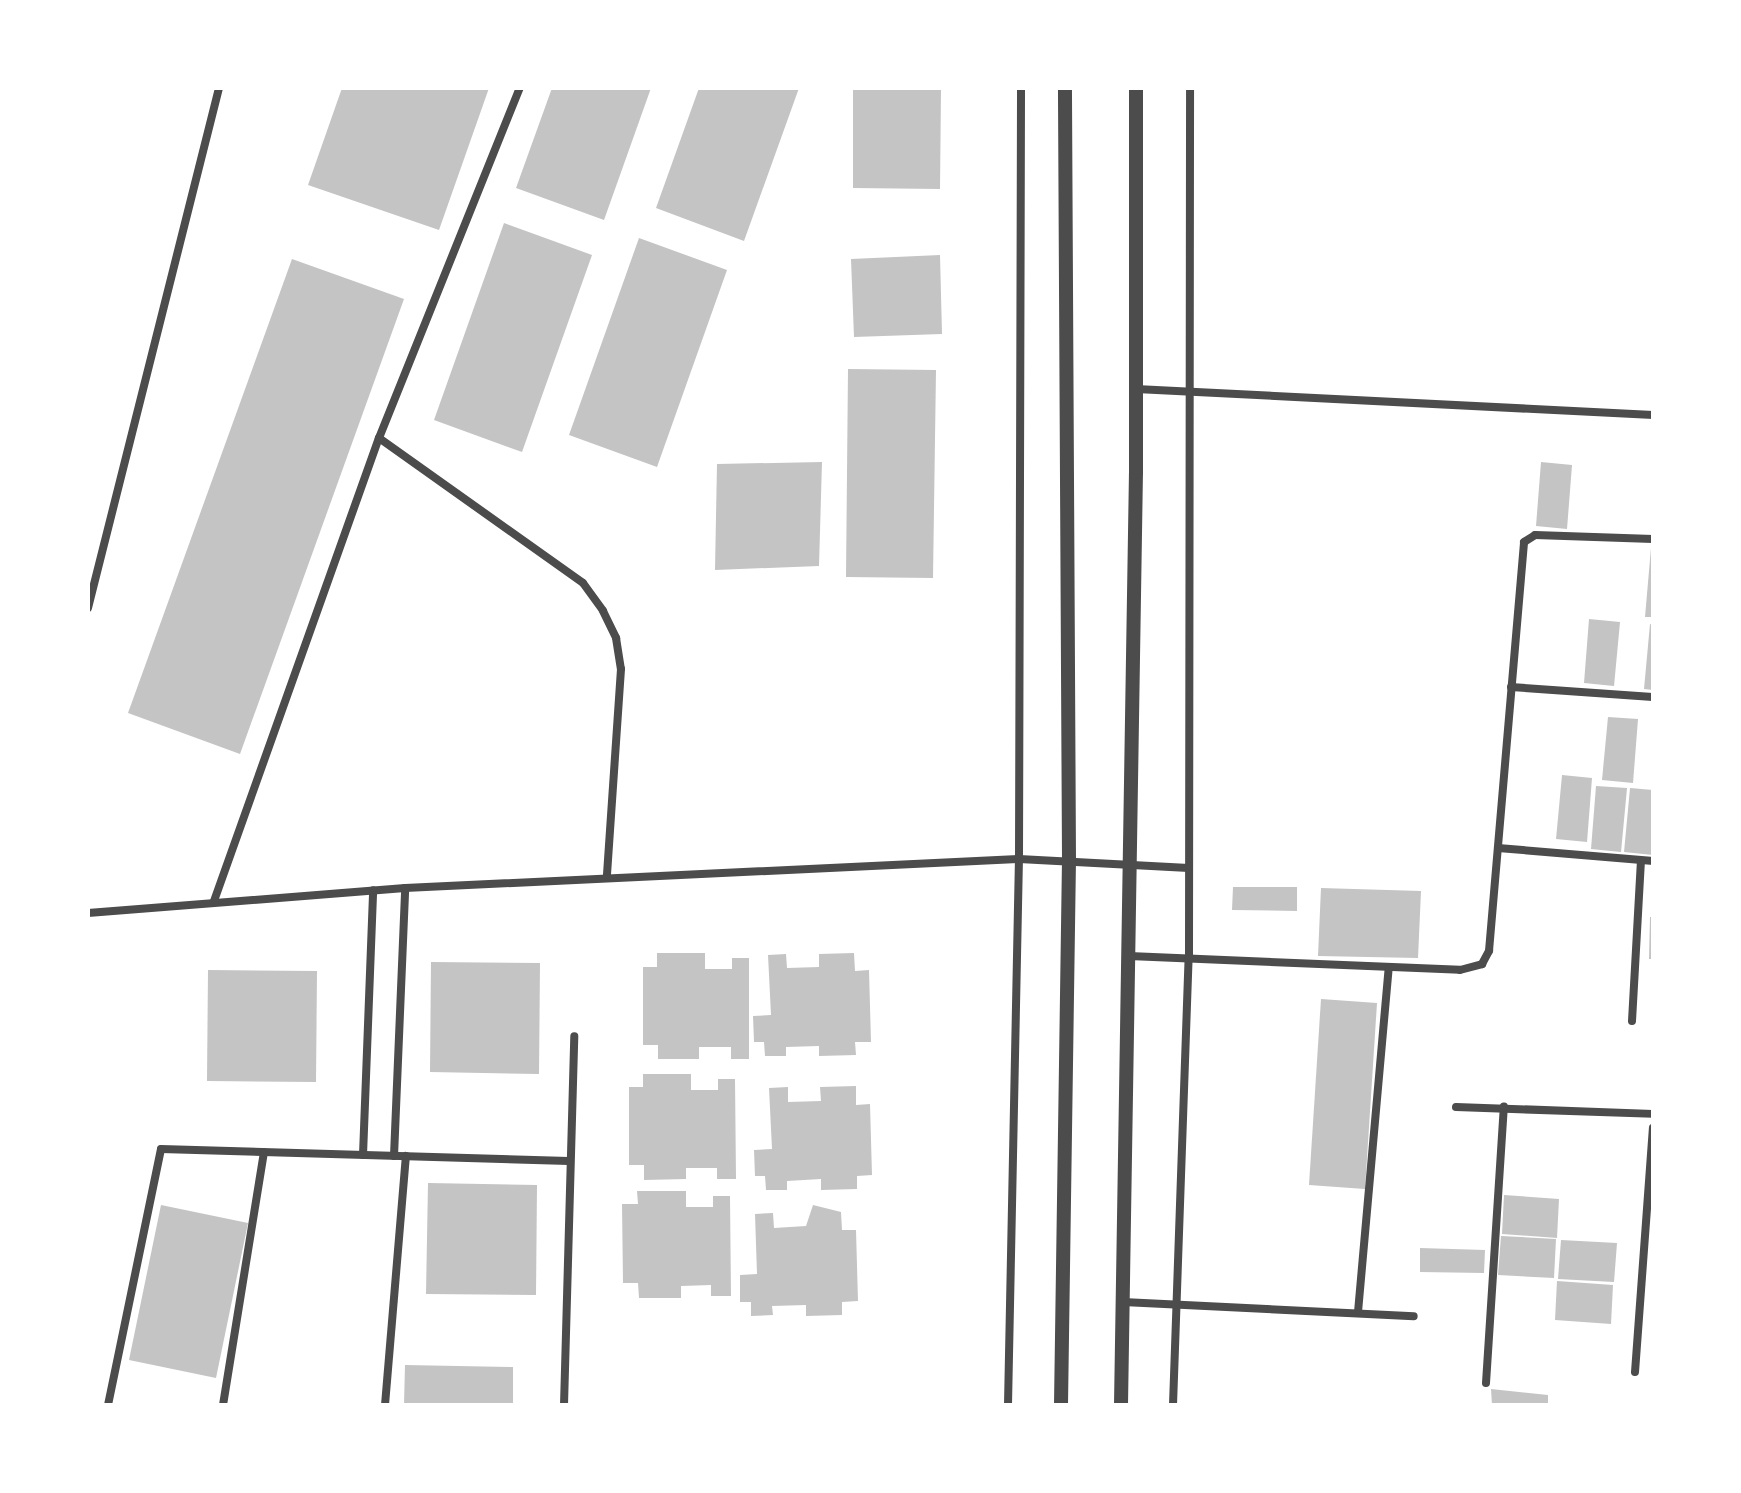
<!DOCTYPE html>
<style>
body{margin:0}
#map{position:relative;width:1741px;height:1493px;overflow:hidden;background:#fff;font-family:"Space Grotesk",sans-serif}
div>[style]{position:absolute}
.building>*{inset:0;background:#c4c4c4}
.minor>*{height:8px;margin:-4px;padding:0 4px;transform-origin:4px;border-radius:4px;background:#4c4c4c}
.tertiary>*{height:14px;margin:-7px;padding:0 7px;transform-origin:7px;border-radius:7px;background:#4c4c4c}
span{translate:-50% -50%;white-space:nowrap;text-align:center;line-height:1.15;-webkit-text-stroke:8px #fff;paint-order:stroke}
.frame{position:absolute;inset:0;border:90px solid #fff;pointer-events:none}
</style>
<div id="map">
<div class="building">
<i style="clip-path:polygon(342px 88px,489px 88px,439px 230px,308px 185px)"></i>
<i style="clip-path:polygon(552px 88px,651px 88px,604px 220px,516px 188px)"></i>
<i style="clip-path:polygon(699px 88px,799px 88px,744px 241px,656px 208px)"></i>
<i style="clip-path:polygon(853px 88px,941px 88px,940px 189px,853px 188px)"></i>
<i style="clip-path:polygon(504px 223px,592px 255px,522px 452px,434px 420px)"></i>
<i style="clip-path:polygon(639px 238px,727px 270px,657px 467px,569px 435px)"></i>
<i style="clip-path:polygon(940px 255px,942px 334px,854px 337px,851px 259px)"></i>
<i style="clip-path:polygon(292px 259px,404px 299px,240px 754px,128px 713px)"></i>
<i style="clip-path:polygon(848px 369px,936px 370px,933px 578px,846px 577px)"></i>
<i style="clip-path:polygon(822px 462px,819px 566px,715px 570px,717px 464px)"></i>
<i style="clip-path:polygon(1541px 462px,1572px 465px,1567px 529px,1536px 526px)"></i>
<i style="clip-path:polygon(1651px 548px,1653px 548px,1653px 617px,1645px 617px)"></i>
<i style="clip-path:polygon(1589px 619px,1620px 622px,1614px 686px,1584px 683px)"></i>
<i style="clip-path:polygon(1650px 624px,1653px 625px,1653px 690px,1644px 689px)"></i>
<i style="clip-path:polygon(1608px 717px,1638px 719px,1633px 783px,1602px 780px)"></i>
<i style="clip-path:polygon(1562px 775px,1592px 778px,1587px 842px,1556px 839px)"></i>
<i style="clip-path:polygon(1596px 786px,1627px 788px,1621px 852px,1591px 849px)"></i>
<i style="clip-path:polygon(1630px 788px,1653px 790px,1653px 855px,1624px 852px)"></i>
<i style="clip-path:polygon(1233px 887px,1297px 887px,1297px 911px,1232px 910px)"></i>
<i style="clip-path:polygon(1321px 888px,1421px 891px,1418px 958px,1318px 956px)"></i>
<i style="clip-path:polygon(1650px 917px,1653px 917px,1653px 959px,1649px 959px)"></i>
<i style="clip-path:polygon(657px 953px,705px 953px,705px 969px,732px 969px,732px 958px,749px 958px,749px 1059px,731px 1059px,731px 1047px,699px 1047px,699px 1059px,658px 1059px,658px 1045px,643px 1045px,643px 967px,657px 967px)"></i>
<i style="clip-path:polygon(854px 953px,855px 971px,869px 970px,871px 1042px,855px 1042px,856px 1055px,819px 1056px,819px 1046px,786px 1047px,786px 1056px,765px 1056px,764px 1042px,754px 1042px,753px 1016px,771px 1015px,768px 955px,786px 954px,787px 968px,819px 967px,819px 954px)"></i>
<i style="clip-path:polygon(431px 962px,540px 963px,539px 1074px,430px 1072px)"></i>
<i style="clip-path:polygon(208px 970px,317px 971px,316px 1082px,207px 1081px)"></i>
<i style="clip-path:polygon(1321px 999px,1377px 1003px,1365px 1189px,1309px 1185px)"></i>
<i style="clip-path:polygon(643px 1074px,691px 1074px,691px 1090px,718px 1090px,718px 1079px,735px 1079px,736px 1179px,717px 1179px,717px 1168px,686px 1168px,686px 1179px,644px 1180px,644px 1165px,629px 1165px,629px 1087px,643px 1087px)"></i>
<i style="clip-path:polygon(856px 1086px,856px 1105px,870px 1104px,872px 1175px,857px 1176px,857px 1189px,821px 1190px,821px 1179px,787px 1181px,787px 1190px,766px 1190px,765px 1176px,755px 1176px,754px 1150px,772px 1149px,769px 1088px,788px 1087px,788px 1102px,821px 1101px,820px 1087px)"></i>
<i style="clip-path:polygon(428px 1183px,537px 1185px,536px 1295px,426px 1294px)"></i>
<i style="clip-path:polygon(637px 1191px,686px 1191px,686px 1207px,713px 1207px,713px 1196px,730px 1196px,731px 1296px,711px 1296px,711px 1285px,681px 1286px,681px 1298px,639px 1298px,638px 1283px,623px 1283px,622px 1204px,638px 1204px)"></i>
<i style="clip-path:polygon(1504px 1195px,1559px 1199px,1557px 1238px,1502px 1234px)"></i>
<i style="clip-path:polygon(161px 1205px,248px 1223px,216px 1378px,129px 1360px)"></i>
<i style="clip-path:polygon(813px 1205px,841px 1212px,842px 1230px,856px 1230px,858px 1301px,842px 1302px,842px 1315px,806px 1316px,806px 1305px,772px 1306px,773px 1315px,751px 1316px,751px 1302px,740px 1302px,740px 1275px,757px 1274px,755px 1214px,773px 1213px,774px 1228px,806px 1226px)"></i>
<i style="clip-path:polygon(1501px 1236px,1556px 1239px,1554px 1278px,1498px 1275px)"></i>
<i style="clip-path:polygon(1561px 1240px,1617px 1243px,1614px 1282px,1558px 1279px)"></i>
<i style="clip-path:polygon(1420px 1248px,1485px 1250px,1484px 1273px,1420px 1272px)"></i>
<i style="clip-path:polygon(1557px 1281px,1613px 1285px,1611px 1324px,1555px 1320px)"></i>
<i style="clip-path:polygon(405px 1365px,513px 1367px,513px 1405px,404px 1405px)"></i>
<i style="clip-path:polygon(1491px 1389px,1548px 1395px,1548px 1405px,1492px 1405px)"></i>
</div>
<div class="minor">
<i style="left:1136px;top:389px;width:518px;rotate:2.88deg"></i>
<i style="left:379px;top:438px;width:250px;rotate:35.4deg"></i>
<i style="left:583px;top:583px;width:34px;rotate:54deg"></i>
<i style="left:603px;top:611px;width:30px;rotate:64deg"></i>
<i style="left:616px;top:638px;width:31px;rotate:81deg"></i>
<i style="left:621px;top:669px;width:208px;rotate:93.9deg"></i>
<i style="left:88px;top:608px;width:536px;rotate:-75.86deg"></i>
<i style="left:1511px;top:687px;width:142px;rotate:4deg"></i>
<i style="left:1498px;top:848px;width:156px;rotate:4.8deg"></i>
<i style="left:214px;top:901px;width:492px;rotate:-70.4deg"></i>
<i style="left:379px;top:438px;width:377px;rotate:-68.1deg"></i>
<i style="left:88px;top:913px;width:318px;rotate:-4.5deg"></i>
<i style="left:405px;top:888px;width:615px;rotate:-2.7deg"></i>
<i style="left:1019px;top:859px;width:170px;rotate:3deg"></i>
<i style="left:1129px;top:956px;width:331px;rotate:2.4deg"></i>
<i style="left:1460px;top:970px;width:23px;rotate:-15deg"></i>
<i style="left:1482px;top:964px;width:15px;rotate:-62deg"></i>
<i style="left:1489px;top:951px;width:410px;rotate:-85.1deg"></i>
<i style="left:1524px;top:542px;width:13px;rotate:-32deg"></i>
<i style="left:1535px;top:535px;width:118px;rotate:1.9deg"></i>
<i style="left:1632px;top:1021px;width:160px;rotate:-86.8deg"></i>
<i style="left:1456px;top:1107px;width:197px;rotate:2deg"></i>
<i style="left:363px;top:1155px;width:265px;rotate:-87.8deg"></i>
<i style="left:394px;top:1156px;width:268px;rotate:-87.6deg"></i>
<i style="left:1123px;top:1302px;width:291px;rotate:2.8deg"></i>
<i style="left:1358px;top:1312px;width:345px;rotate:-84.9deg"></i>
<i style="left:1635px;top:1372px;width:245px;rotate:-85.8deg"></i>
<i style="left:1486px;top:1383px;width:277px;rotate:-86.3deg"></i>
<i style="left:108px;top:1405px;width:261px;rotate:-78.3deg"></i>
<i style="left:161px;top:1149px;width:408px;rotate:1.7deg"></i>
<i style="left:223px;top:1405px;width:256px;rotate:-80.8deg"></i>
<i style="left:385px;top:1405px;width:250px;rotate:-85.2deg"></i>
<i style="left:564px;top:1405px;width:369px;rotate:-88.4deg"></i>
<i style="left:1008px;top:1405px;width:546px;rotate:-88.85deg"></i>
<i style="left:1019px;top:859px;width:771px;rotate:-89.85deg"></i>
<i style="left:1173px;top:1405px;width:447px;rotate:-88deg"></i>
<i style="left:1189px;top:958px;width:870px;rotate:-89.93deg"></i>
</div>
<div class="tertiary">
<i style="left:1061px;top:1405px;width:545px;rotate:-89.16deg"></i>
<i style="left:1069px;top:860px;width:772px;rotate:-90.3deg"></i>
<i style="left:1121px;top:1405px;width:933px;rotate:-89.08deg"></i>
<i style="left:1136px;top:472px;width:384px;rotate:-90deg"></i>
</div>
<div class="frame"></div>
</div>
